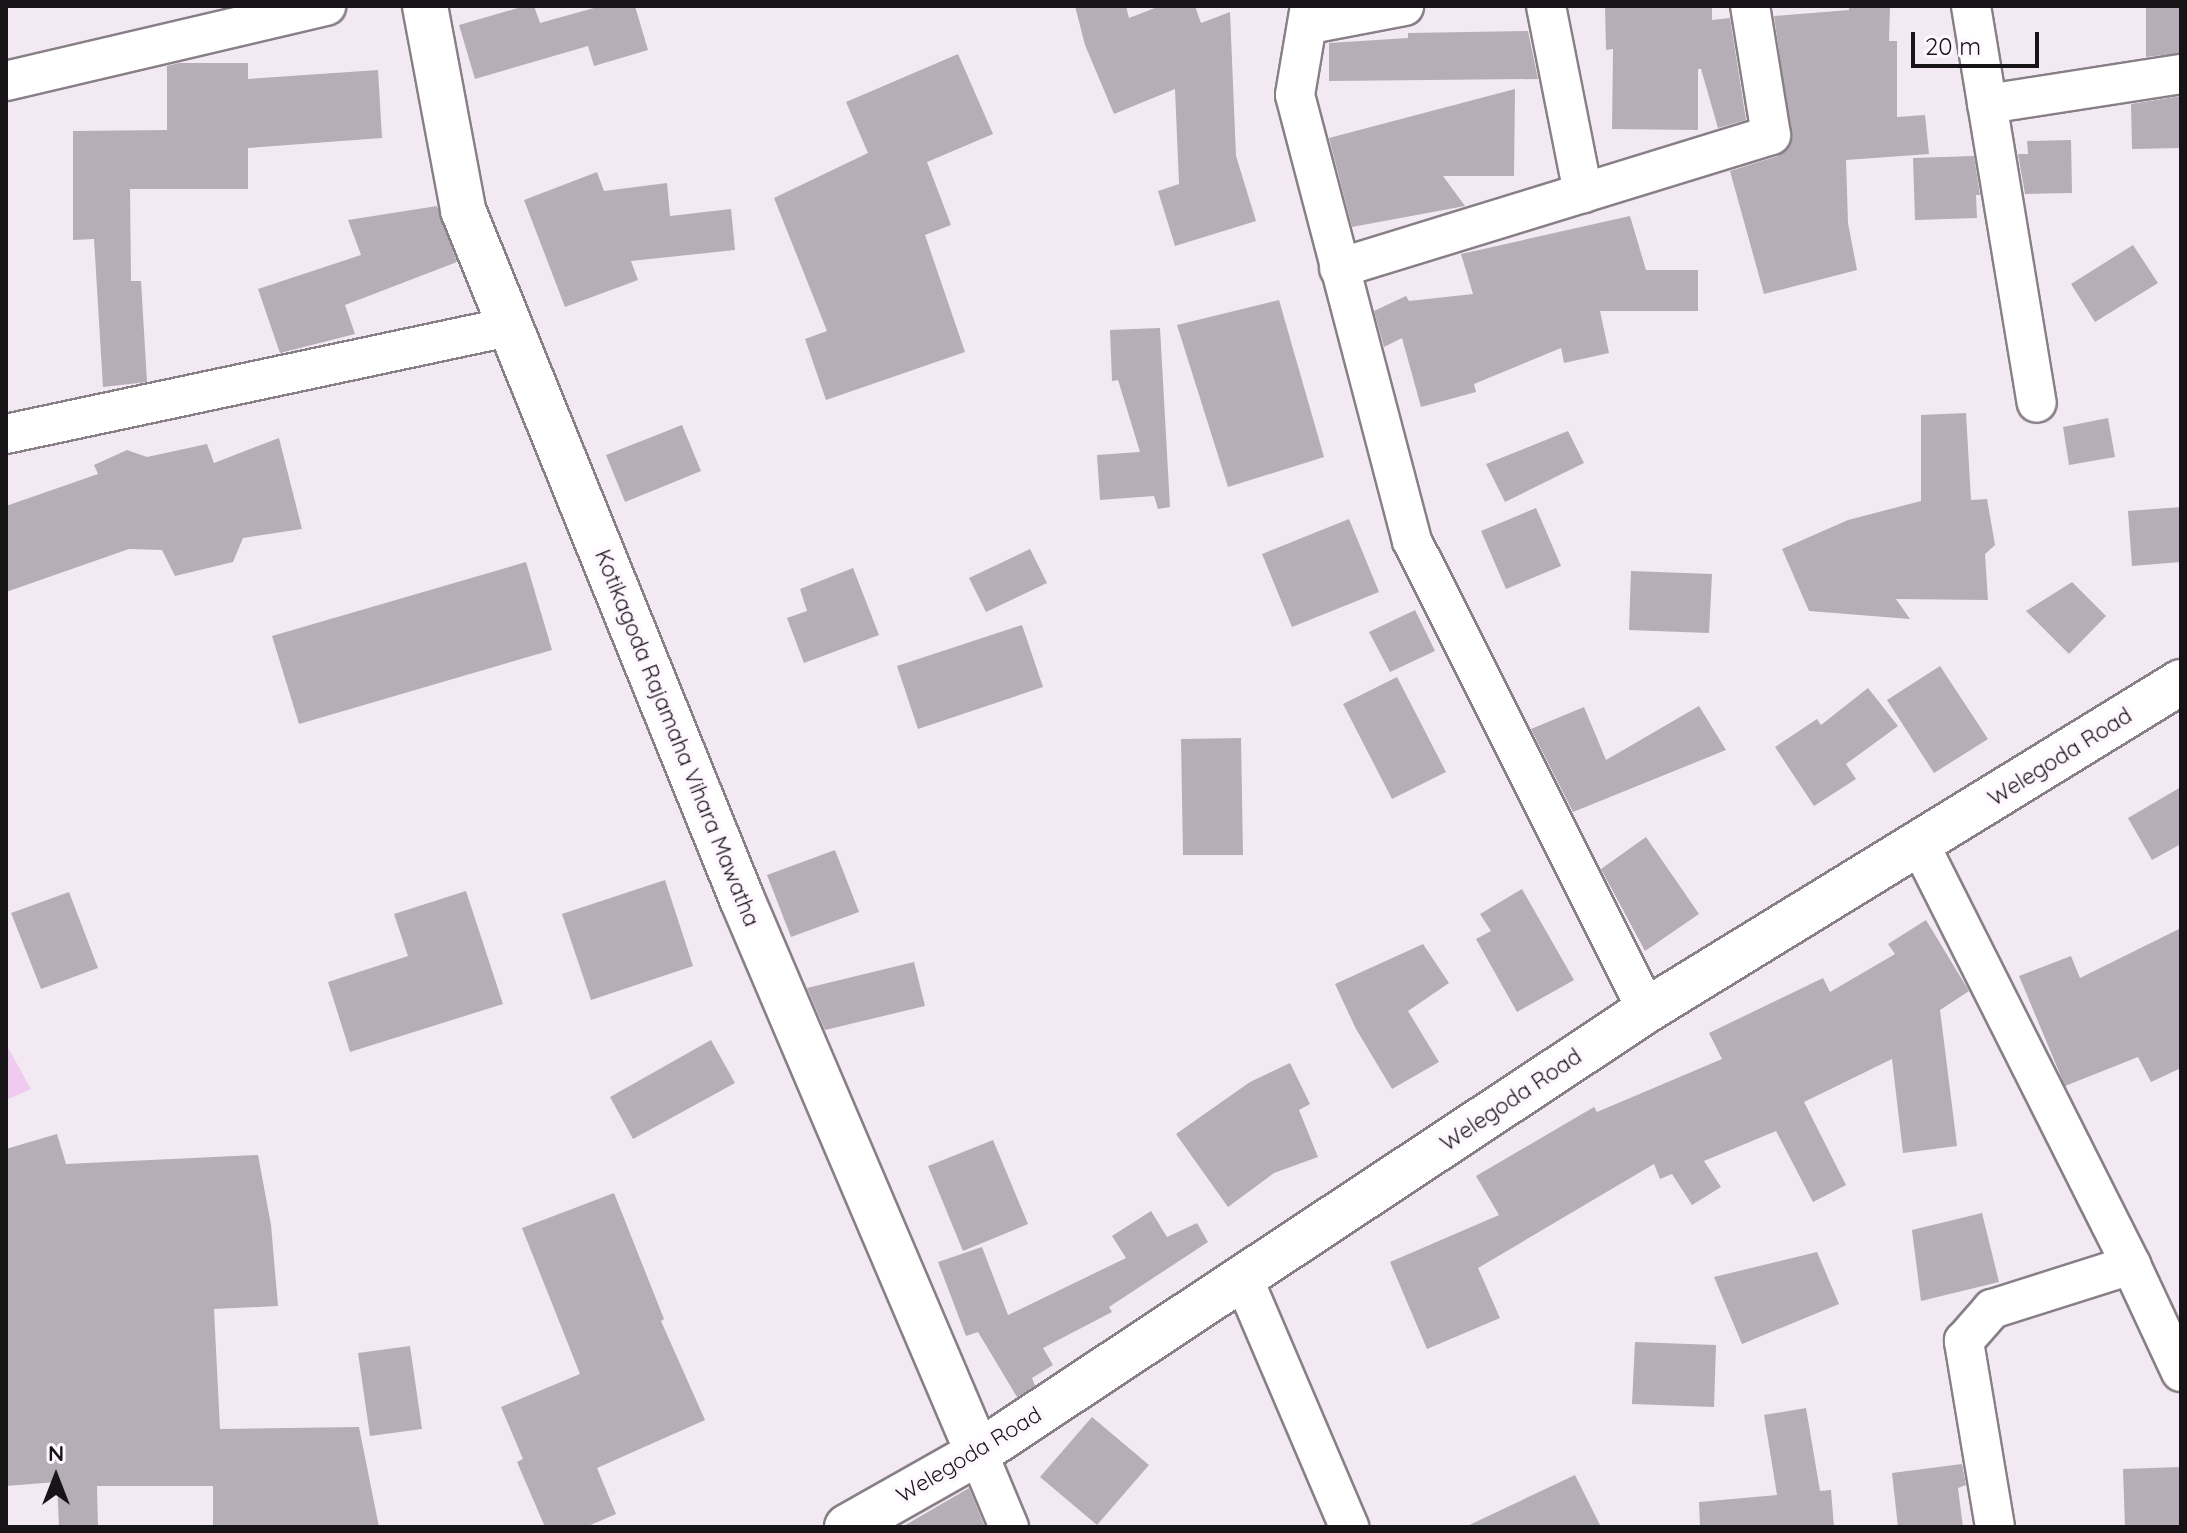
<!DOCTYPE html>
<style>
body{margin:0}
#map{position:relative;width:2187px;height:1533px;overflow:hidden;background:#f3e9f2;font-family:Quicksand,sans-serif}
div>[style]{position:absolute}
.green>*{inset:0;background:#efccef}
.building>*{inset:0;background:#b6aeb6}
.roads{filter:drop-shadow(2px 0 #887f87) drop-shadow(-2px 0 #887f87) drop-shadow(0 2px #887f87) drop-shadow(0 -2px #887f87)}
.street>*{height:38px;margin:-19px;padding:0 19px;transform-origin:19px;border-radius:19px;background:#fff}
.secondary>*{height:44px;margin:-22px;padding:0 22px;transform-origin:22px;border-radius:22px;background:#fff}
span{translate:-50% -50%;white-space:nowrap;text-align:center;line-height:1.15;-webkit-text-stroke:7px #fff7ff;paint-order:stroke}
.street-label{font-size:22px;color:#171417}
.frame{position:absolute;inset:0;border:8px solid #171417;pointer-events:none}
.north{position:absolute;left:16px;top:1437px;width:80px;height:80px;-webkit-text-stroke:6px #fff7ff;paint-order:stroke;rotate:0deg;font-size:22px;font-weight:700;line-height:32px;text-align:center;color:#171417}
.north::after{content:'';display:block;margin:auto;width:28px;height:36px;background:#171417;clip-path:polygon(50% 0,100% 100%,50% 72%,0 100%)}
.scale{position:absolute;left:1911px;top:32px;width:128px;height:36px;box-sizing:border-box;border:4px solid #171417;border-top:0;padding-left:10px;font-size:24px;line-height:28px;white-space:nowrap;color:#171417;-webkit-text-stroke:6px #fff7ff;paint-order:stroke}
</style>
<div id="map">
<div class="green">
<i style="clip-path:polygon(6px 1044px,31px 1089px,6px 1100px)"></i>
</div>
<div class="building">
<i style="clip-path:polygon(525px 6px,534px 6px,540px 23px,601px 6px,635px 6px,648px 50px,594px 66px,588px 46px,475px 79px,459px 25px)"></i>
<i style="clip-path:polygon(1075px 6px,1126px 6px,1129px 18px,1160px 6px,1195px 6px,1201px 23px,1230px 12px,1236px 156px,1256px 221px,1175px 246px,1158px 191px,1179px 184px,1175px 89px,1114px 114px,1085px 45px)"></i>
<i style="clip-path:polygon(1605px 6px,1712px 6px,1712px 20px,1730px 18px,1746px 120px,1718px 128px,1701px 69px,1698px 69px,1698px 130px,1612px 129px,1613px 49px,1606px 50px)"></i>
<i style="clip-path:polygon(1849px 6px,1890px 6px,1889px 41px,1897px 41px,1897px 117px,1925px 115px,1929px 154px,1846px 160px,1848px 223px,1857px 270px,1764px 294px,1730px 171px,1778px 156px,1792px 141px,1774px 16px,1849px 10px)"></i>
<i style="clip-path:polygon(2146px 6px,2181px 6px,2181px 53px,2146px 57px)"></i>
<i style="clip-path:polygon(1528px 31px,1538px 79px,1329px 81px,1329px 43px,1408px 38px,1408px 33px)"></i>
<i style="clip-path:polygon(958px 54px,993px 134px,927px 162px,951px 225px,925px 235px,965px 352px,826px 400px,805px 339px,827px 331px,774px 198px,868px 153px,846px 102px)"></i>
<i style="clip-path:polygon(179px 63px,248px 63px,248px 79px,378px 70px,382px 138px,248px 148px,248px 189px,130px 189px,131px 281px,141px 281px,147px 382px,103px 387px,94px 239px,73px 240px,73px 131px,167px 130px,167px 66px)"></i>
<i style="clip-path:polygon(1515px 89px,1514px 176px,1443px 176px,1465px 206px,1352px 227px,1329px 138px)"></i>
<i style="clip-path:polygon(2181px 96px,2181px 148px,2132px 149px,2131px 104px)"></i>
<i style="clip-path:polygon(2071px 140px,2072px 193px,2025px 194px,2018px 154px,2028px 154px,2027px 141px)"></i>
<i style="clip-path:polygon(1974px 156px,1980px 195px,1976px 195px,1977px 218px,1915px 220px,1913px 158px)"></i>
<i style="clip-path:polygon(597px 172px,604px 191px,667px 183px,670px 216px,731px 209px,735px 250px,631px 261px,638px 280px,565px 307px,524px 200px)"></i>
<i style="clip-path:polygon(437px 206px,457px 262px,345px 305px,355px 334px,280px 353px,258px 289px,361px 255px,348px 220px)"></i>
<i style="clip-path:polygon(1630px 216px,1646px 270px,1698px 270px,1698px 311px,1600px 311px,1609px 353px,1564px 363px,1561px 348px,1474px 384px,1476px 392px,1421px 407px,1402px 338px,1384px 347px,1374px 311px,1406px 296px,1409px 301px,1473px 294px,1461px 254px)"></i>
<i style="clip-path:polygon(2133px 245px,2158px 283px,2095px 322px,2071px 284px)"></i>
<i style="clip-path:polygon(1279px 300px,1324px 457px,1228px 487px,1177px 325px)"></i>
<i style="clip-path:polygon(1160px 328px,1170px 507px,1158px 509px,1154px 496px,1100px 500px,1097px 455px,1140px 452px,1118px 380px,1112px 381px,1110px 330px)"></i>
<i style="clip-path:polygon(1966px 413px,1971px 500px,1987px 499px,1995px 545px,1985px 554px,1988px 600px,1896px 599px,1910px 619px,1809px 611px,1782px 549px,1848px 520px,1921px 501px,1921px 415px)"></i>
<i style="clip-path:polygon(2108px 418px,2115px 457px,2069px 465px,2063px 427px)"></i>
<i style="clip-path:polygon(682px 425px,701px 471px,625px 502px,606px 455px)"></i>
<i style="clip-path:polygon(1568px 431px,1584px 463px,1505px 502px,1486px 464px)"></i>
<i style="clip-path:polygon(279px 438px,302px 529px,243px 538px,233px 562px,175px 576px,162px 550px,129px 549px,6px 592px,6px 506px,98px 474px,94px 465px,127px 450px,147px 457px,207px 444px,214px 463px)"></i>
<i style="clip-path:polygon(2181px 507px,2181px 562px,2132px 566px,2128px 511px)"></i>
<i style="clip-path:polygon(1536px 508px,1561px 566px,1506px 589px,1481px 531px)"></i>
<i style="clip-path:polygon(1349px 519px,1379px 592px,1292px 627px,1262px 554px)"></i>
<i style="clip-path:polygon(1030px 549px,1047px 583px,986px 612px,969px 578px)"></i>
<i style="clip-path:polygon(526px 562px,552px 650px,299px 724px,272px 636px)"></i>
<i style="clip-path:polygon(853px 568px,879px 635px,804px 663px,787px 618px,807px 611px,800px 589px)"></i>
<i style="clip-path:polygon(1631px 571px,1712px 574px,1709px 633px,1629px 630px)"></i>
<i style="clip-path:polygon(2072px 582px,2106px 616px,2069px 654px,2026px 611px)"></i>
<i style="clip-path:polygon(1415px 610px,1435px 651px,1390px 672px,1369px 632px)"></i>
<i style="clip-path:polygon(1022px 625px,1043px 687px,918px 729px,897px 666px)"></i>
<i style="clip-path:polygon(1940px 666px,1988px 739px,1934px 773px,1887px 700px)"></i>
<i style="clip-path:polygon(1397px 677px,1446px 772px,1392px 799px,1343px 704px)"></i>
<i style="clip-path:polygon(1868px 688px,1898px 726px,1846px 764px,1856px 779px,1814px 806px,1775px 747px,1817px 719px,1821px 725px)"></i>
<i style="clip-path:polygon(1699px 706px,1726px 750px,1573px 812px,1531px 729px,1584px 707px,1606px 760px)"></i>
<i style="clip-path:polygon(1241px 738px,1243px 855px,1183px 855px,1181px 739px)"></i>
<i style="clip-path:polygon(2181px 787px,2181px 844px,2152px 860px,2128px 818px)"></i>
<i style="clip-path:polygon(1646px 837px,1699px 914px,1645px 951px,1601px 869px)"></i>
<i style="clip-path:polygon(835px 850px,859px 912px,791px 937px,767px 875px)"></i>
<i style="clip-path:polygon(665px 880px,693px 966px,591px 1000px,562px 914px)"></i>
<i style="clip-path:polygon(1522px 889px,1574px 980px,1517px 1012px,1476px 939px,1491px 931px,1480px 914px)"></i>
<i style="clip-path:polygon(466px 891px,503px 1004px,350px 1052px,328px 982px,408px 956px,394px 914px)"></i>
<i style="clip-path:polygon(69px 892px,98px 968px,41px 989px,11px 913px)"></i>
<i style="clip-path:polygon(1926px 920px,1969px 991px,1940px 1010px,1957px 1146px,1903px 1153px,1892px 1059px,1804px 1102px,1846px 1185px,1813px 1202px,1776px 1131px,1704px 1161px,1721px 1187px,1692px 1205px,1672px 1174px,1660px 1179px,1654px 1164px,1478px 1268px,1500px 1318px,1427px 1349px,1390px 1262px,1499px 1215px,1476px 1176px,1594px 1107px,1597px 1112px,1722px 1059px,1709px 1033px,1823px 978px,1830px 992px,1895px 954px,1888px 944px)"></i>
<i style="clip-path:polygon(2181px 928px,2181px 1068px,2151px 1082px,2138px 1057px,2065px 1086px,2019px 976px,2071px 956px,2080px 978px)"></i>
<i style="clip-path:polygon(1423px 944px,1449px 983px,1408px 1011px,1439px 1062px,1392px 1089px,1356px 1029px,1335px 984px)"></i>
<i style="clip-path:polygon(914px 962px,925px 1006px,825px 1030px,807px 988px)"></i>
<i style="clip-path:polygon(711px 1040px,735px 1083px,633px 1139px,610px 1097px)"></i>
<i style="clip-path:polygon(1290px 1063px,1310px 1104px,1299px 1110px,1318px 1157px,1274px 1173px,1228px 1207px,1176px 1134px,1250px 1082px)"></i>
<i style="clip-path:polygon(57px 1134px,66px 1164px,258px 1155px,271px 1225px,278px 1306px,214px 1309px,220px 1429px,359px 1427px,379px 1527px,213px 1527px,213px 1486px,97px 1486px,98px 1527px,59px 1527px,57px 1482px,6px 1486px,6px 1149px)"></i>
<i style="clip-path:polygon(993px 1140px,1028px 1224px,963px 1251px,928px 1166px)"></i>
<i style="clip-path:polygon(614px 1193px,664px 1319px,661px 1321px,705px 1420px,597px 1468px,616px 1514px,586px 1527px,545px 1527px,517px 1462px,523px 1459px,501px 1407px,580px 1374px,522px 1228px)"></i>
<i style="clip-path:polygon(1151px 1211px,1167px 1237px,1197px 1223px,1208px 1242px,1109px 1307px,1112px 1312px,1043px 1348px,1053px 1365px,1032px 1378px,1035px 1386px,1017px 1397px,978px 1332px,966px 1336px,938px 1262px,982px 1247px,1008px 1315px,1126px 1258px,1112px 1236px)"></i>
<i style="clip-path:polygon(1982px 1213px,1999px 1282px,1921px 1301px,1912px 1230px)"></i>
<i style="clip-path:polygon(1817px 1252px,1839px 1304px,1742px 1344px,1714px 1277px)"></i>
<i style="clip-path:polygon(1635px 1342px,1716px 1345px,1714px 1407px,1632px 1404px)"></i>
<i style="clip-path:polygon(410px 1346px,422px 1429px,370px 1436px,358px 1353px)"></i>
<i style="clip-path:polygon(1806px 1408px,1820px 1491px,1831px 1490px,1834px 1527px,1700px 1527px,1699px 1502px,1777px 1495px,1764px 1415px)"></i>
<i style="clip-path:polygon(1092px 1417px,1149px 1465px,1097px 1525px,1040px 1477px)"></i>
<i style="clip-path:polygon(1962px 1464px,1966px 1485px,1958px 1488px,1963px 1527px,1898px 1527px,1892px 1473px)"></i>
<i style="clip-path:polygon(2181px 1467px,2181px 1527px,2125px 1527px,2123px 1469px)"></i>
<i style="clip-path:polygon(1575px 1475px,1601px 1527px,1465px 1527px)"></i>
<i style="clip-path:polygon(969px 1488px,985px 1527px,902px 1527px)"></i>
</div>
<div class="roads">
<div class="street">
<i style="left:1310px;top:6px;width:90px;rotate:99.6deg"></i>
<i style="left:1295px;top:95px;width:461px;rotate:75.3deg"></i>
<i style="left:1412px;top:541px;width:525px;rotate:63.39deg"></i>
<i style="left:1546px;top:6px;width:191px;rotate:78.8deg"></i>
<i style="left:1971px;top:6px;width:402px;rotate:80.6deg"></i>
<i style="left:1310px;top:24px;width:96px;rotate:-10.8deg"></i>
<i style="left:6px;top:81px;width:329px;rotate:-13.2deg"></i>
<i style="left:1987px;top:104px;width:196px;rotate:-8.8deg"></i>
<i style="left:1339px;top:268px;width:452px;rotate:-17.1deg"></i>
<i style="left:1771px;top:135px;width:131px;rotate:-99.2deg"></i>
<i style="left:6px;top:434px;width:513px;rotate:-12.03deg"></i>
<i style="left:1919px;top:843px;width:472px;rotate:63.3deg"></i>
<i style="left:2131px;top:1265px;width:118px;rotate:65deg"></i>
<i style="left:1243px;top:1278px;width:271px;rotate:66.9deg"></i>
<i style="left:978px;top:1453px;width:80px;rotate:67.3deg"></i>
<i style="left:1995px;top:1527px;width:189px;rotate:-99.5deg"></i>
<i style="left:1964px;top:1341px;width:43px;rotate:-48.8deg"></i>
<i style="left:1992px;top:1309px;width:146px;rotate:-17.6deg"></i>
</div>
<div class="secondary">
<i style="left:425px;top:6px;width:208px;rotate:79.4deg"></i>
<i style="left:463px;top:210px;width:743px;rotate:67.96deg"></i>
<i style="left:742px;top:899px;width:602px;rotate:66.93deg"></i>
<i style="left:847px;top:1527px;width:150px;rotate:-29.5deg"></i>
<i style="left:978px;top:1453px;width:802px;rotate:-33.51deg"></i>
<i style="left:1647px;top:1010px;width:627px;rotate:-31.56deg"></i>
</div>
</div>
<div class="street-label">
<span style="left:677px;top:738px;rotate:68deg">Kotikagoda Rajamaha Vihara Mawatha</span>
<span style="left:2060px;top:757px;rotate:-32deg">Welegoda Road</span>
<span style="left:1511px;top:1100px;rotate:-34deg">Welegoda Road</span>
<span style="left:969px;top:1455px;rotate:-31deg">Welegoda Road</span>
</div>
<div class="frame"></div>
<div class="north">N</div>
<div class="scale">20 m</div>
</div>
